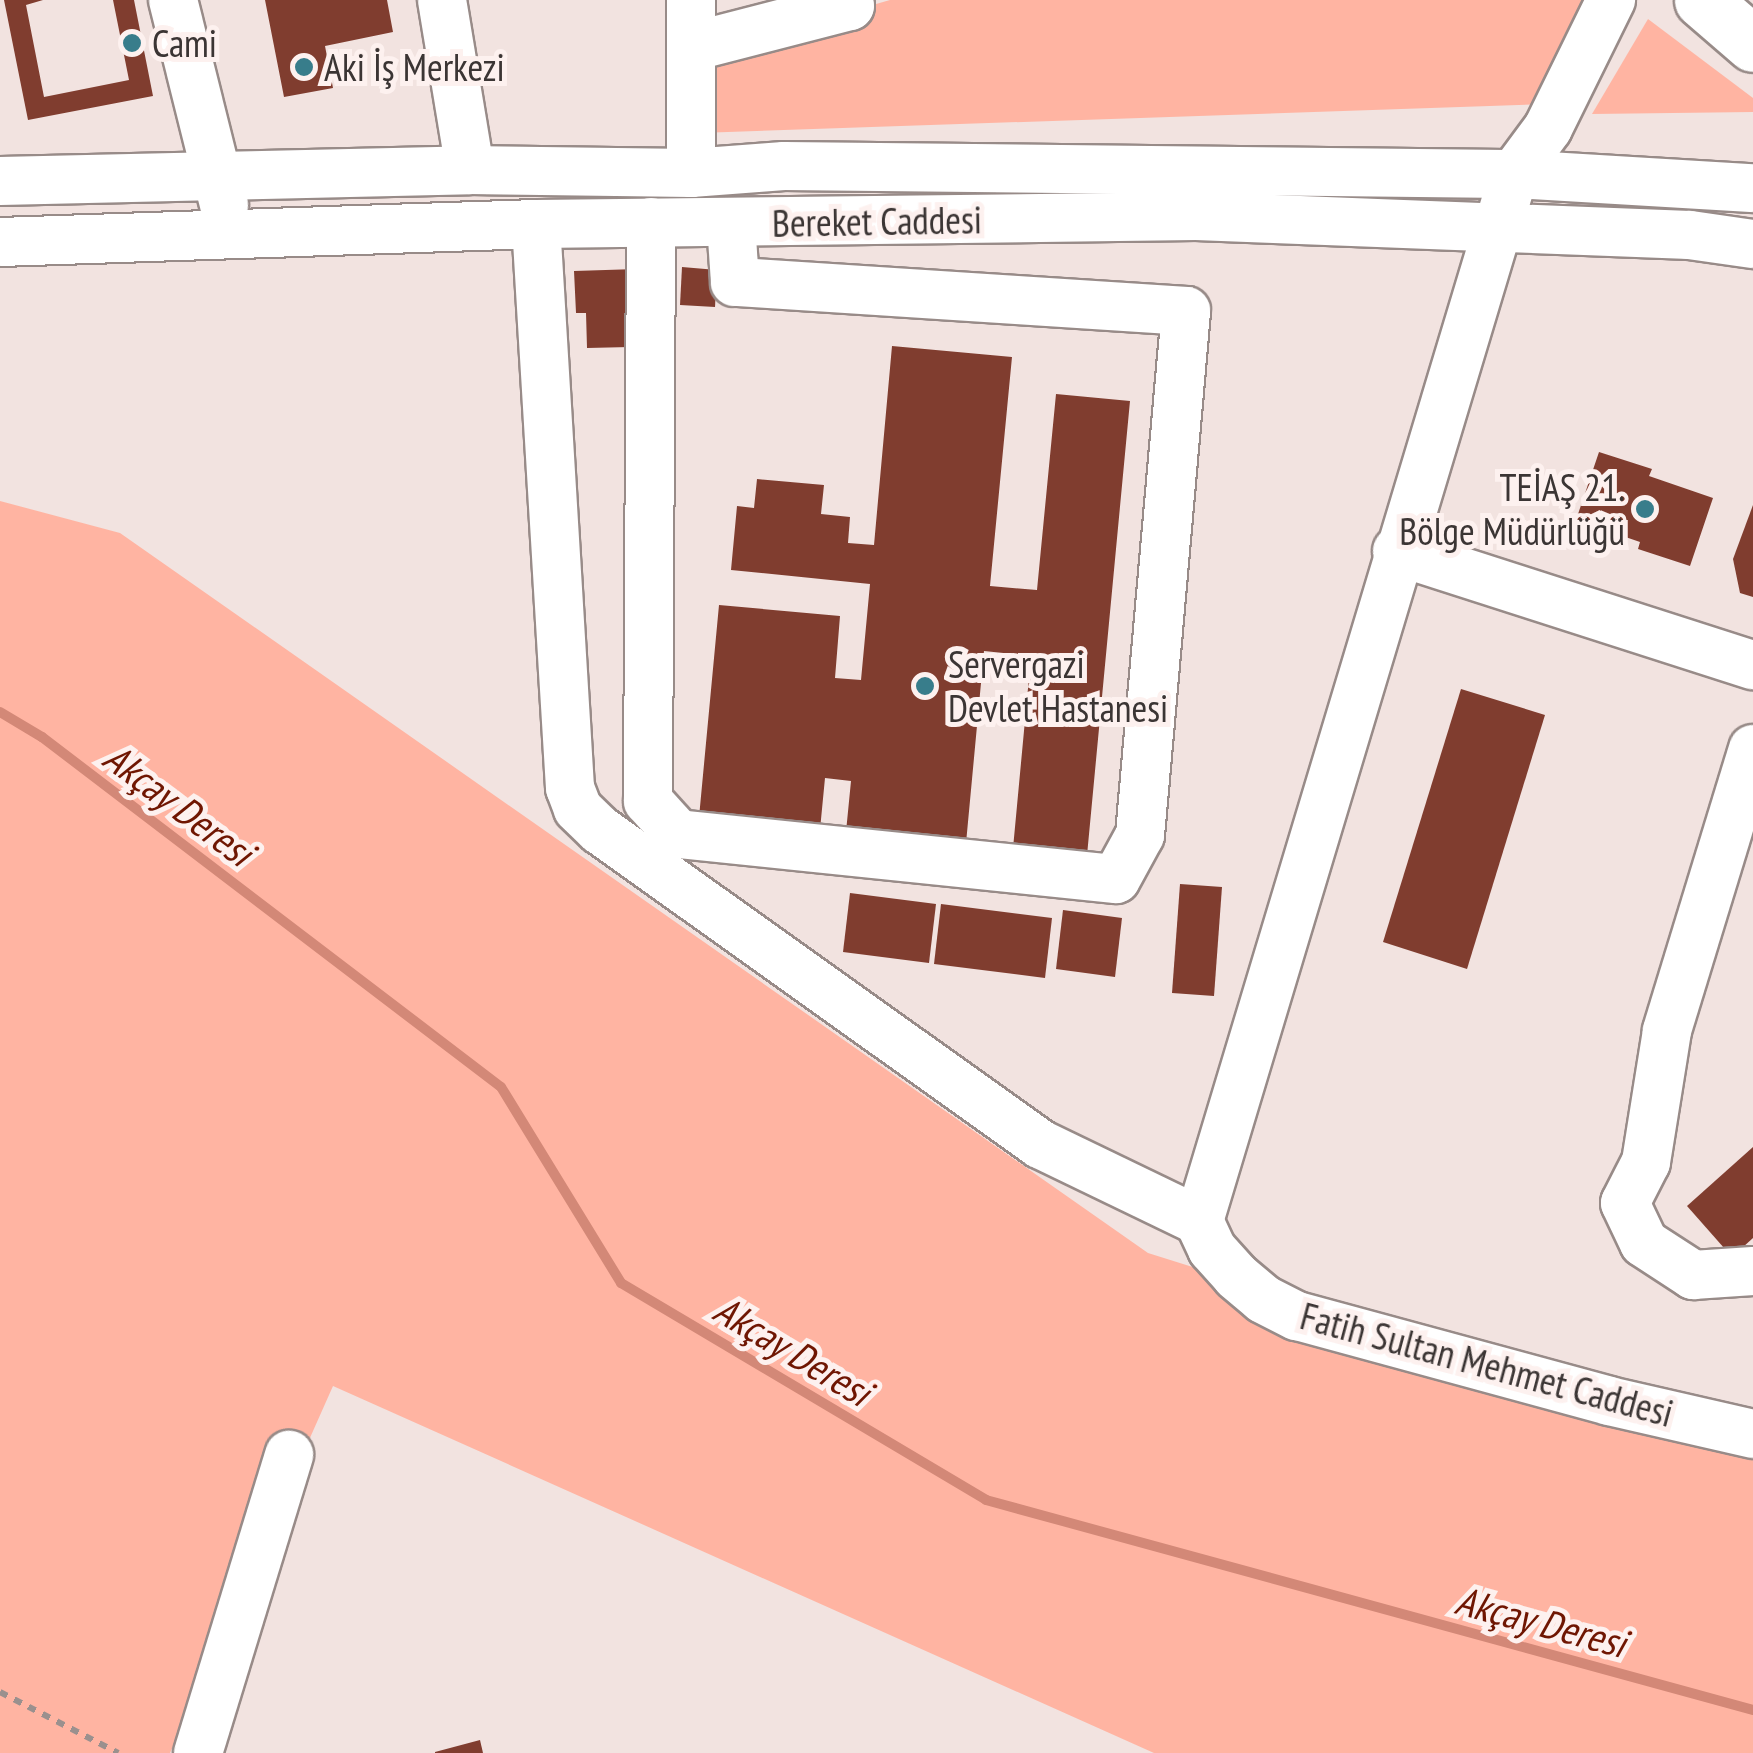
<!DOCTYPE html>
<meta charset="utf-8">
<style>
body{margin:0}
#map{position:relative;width:1753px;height:1753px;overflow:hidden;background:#f2e3e0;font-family:"PT Sans Narrow",sans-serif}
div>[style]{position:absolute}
.green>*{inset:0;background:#ffb4a2}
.stream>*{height:10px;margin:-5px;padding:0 5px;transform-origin:5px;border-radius:5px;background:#d38877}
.building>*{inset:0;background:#803d2f}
.path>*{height:6px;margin-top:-3px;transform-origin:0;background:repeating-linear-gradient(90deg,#9a908e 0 8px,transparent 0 16px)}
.roads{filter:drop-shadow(2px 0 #988b88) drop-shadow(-2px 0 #988b88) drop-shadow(0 2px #988b88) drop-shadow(0 -2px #988b88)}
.minor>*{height:48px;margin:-24px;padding:0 24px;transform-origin:24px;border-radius:24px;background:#fff}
.major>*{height:55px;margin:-27.5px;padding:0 27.5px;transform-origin:27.5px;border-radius:27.5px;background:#fff}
.dots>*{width:28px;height:28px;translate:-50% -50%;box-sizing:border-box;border:5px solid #fdf1ef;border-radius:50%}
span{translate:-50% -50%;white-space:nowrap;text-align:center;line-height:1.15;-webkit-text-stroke:10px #fdf1ef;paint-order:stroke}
.poi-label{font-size:38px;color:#3b3534}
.left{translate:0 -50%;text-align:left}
.right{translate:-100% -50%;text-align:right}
.street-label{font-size:38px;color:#3b3534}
.water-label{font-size:40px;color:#6f1602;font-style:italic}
</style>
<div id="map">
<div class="green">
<i style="clip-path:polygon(890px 0,1602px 0,1547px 104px,699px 133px,702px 54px)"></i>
<i style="clip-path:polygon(1648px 19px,1753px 98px,1753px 112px,1592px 114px)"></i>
<i style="clip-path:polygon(0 501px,120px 533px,1148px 1253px,1753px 1443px,1753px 1753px,1154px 1753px,333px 1386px,170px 1753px,0 1753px)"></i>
</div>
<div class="stream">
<i style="left:0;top:712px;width:49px;rotate:30.8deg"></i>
<i style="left:42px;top:737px;width:577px;rotate:37.33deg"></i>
<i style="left:501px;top:1087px;width:230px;rotate:58.5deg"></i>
<i style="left:621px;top:1283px;width:425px;rotate:30.7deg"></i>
<i style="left:986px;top:1500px;width:795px;rotate:15.31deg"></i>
</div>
<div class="building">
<i style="clip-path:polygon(4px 0,43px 0,26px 5px,44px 97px,129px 80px,113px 0,134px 0,153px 96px,28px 120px)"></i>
<i style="clip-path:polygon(265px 0,387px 0,393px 32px,325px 46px,333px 88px,284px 97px)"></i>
<i style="clip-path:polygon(682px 267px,717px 270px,715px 307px,680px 305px)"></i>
<i style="clip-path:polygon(637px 269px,630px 347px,587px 348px,586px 313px,576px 313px,574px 271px)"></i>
<i style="clip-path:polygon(892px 346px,1012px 357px,990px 586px,1037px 590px,1056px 394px,1130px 401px,1086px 866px,1012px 859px,1031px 656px,984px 651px,965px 854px,845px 842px,851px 781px,825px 778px,819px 840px,698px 828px,719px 605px,840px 616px,835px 678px,861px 680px,870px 584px,731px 570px,737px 506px,754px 508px,757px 479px,824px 485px,821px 514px,850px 517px,848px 543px,874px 545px)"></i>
<i style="clip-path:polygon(1599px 452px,1652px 469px,1649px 476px,1713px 498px,1690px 566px,1638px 549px,1640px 542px,1576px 520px)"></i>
<i style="clip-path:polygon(1753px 505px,1753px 597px,1740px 593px,1733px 559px)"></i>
<i style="clip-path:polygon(1461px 689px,1545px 715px,1467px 969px,1383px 942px)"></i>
<i style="clip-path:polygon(1180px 884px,1222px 887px,1214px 996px,1172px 993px)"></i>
<i style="clip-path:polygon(850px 893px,936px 904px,929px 963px,843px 952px)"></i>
<i style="clip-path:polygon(941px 904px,1052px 918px,1045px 978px,934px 964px)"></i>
<i style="clip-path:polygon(1063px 910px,1122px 918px,1115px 977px,1056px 969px)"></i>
<i style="clip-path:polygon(1753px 1147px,1753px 1238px,1732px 1257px,1687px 1206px)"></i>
<i style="clip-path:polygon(480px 1740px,483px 1753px,435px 1753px,435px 1752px)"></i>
</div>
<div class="path">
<i style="left:0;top:1692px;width:133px;rotate:27.3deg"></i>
</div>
<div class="roads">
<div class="minor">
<i style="left:173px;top:0;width:211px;rotate:76deg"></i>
<i style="left:442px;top:0;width:172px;rotate:80.6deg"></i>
<i style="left:691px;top:47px;width:164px;rotate:-14.5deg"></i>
<i style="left:850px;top:6px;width:6px;rotate:-99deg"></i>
<i style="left:691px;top:173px;width:173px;rotate:-90deg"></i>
<i style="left:0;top:181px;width:470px;rotate:-1.3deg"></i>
<i style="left:470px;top:170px;width:221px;rotate:0.8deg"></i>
<i style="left:691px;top:173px;width:93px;rotate:-4.3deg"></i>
<i style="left:784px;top:166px;width:730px;rotate:0.63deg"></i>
<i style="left:1514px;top:174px;width:239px;rotate:3.4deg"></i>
<i style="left:651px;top:222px;width:579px;rotate:90.3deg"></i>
<i style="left:648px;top:801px;width:45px;rotate:47.7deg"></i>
<i style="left:678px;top:834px;width:440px;rotate:5.9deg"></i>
<i style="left:1116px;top:879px;width:50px;rotate:-61.4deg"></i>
<i style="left:1140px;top:835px;width:526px;rotate:-84.98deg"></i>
<i style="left:1186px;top:311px;width:452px;rotate:-176.3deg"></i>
<i style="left:735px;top:282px;width:59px;rotate:-93.9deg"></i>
<i style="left:536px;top:224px;width:565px;rotate:86.55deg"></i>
<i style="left:570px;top:788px;width:22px;rotate:69deg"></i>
<i style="left:578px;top:809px;width:30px;rotate:44deg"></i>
<i style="left:600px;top:830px;width:541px;rotate:35.51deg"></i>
<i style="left:1040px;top:1144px;width:177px;rotate:25.8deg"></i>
<i style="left:1199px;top:1221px;width:1093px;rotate:-73.26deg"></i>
<i style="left:1514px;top:174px;width:57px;rotate:-53.5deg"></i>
<i style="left:1548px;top:128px;width:143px;rotate:-63.8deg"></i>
<i style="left:0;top:242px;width:536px;rotate:-1.92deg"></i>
<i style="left:536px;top:224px;width:660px;rotate:-0.69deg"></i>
<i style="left:1196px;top:216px;width:494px;rotate:2.2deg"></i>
<i style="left:1690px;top:235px;width:64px;rotate:8.1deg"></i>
<i style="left:1397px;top:551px;width:374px;rotate:17.8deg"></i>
<i style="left:1753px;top:749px;width:295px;rotate:107deg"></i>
<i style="left:1667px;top:1031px;width:133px;rotate:99.1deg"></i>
<i style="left:1646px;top:1162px;width:46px;rotate:117.1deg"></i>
<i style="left:1625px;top:1203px;width:44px;rotate:64.6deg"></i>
<i style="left:1644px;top:1243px;width:59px;rotate:33.1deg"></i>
<i style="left:1693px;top:1275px;width:60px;rotate:-3.8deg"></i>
<i style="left:1199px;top:1221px;width:31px;rotate:65deg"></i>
<i style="left:1212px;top:1249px;width:36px;rotate:48deg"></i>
<i style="left:1236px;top:1276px;width:35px;rotate:40deg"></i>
<i style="left:1263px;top:1299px;width:38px;rotate:27deg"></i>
<i style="left:1297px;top:1316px;width:323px;rotate:15.2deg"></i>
<i style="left:1609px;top:1401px;width:148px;rotate:12.9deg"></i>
<i style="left:198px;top:1753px;width:312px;rotate:-73deg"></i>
</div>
<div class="major">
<i style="left:1702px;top:0;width:67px;rotate:40.8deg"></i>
</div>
</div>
<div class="dots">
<i style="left:132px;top:43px;background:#387d8b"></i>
<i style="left:304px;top:67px;background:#387d8b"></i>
<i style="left:1645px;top:509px;background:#387d8b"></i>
<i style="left:925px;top:686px;background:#387d8b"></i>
</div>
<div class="poi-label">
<span class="left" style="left:152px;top:43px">Cami</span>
<span class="left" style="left:324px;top:67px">Aki İş Merkezi</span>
<span class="right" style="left:1625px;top:509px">TEİAŞ 21.<br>Bölge Müdürlüğü</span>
<span class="left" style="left:948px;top:686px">Servergazi<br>Devlet Hastanesi</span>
</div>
<div class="street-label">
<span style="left:877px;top:221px;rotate:-1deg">Bereket Caddesi</span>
<span style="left:1487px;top:1364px;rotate:15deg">Fatih Sultan Mehmet Caddesi</span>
</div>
<div class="water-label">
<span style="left:179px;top:804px;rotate:37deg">Akçay Deresi</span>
<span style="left:793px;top:1350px;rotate:31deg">Akçay Deresi</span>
<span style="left:1541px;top:1621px;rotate:15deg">Akçay Deresi</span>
</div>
</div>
